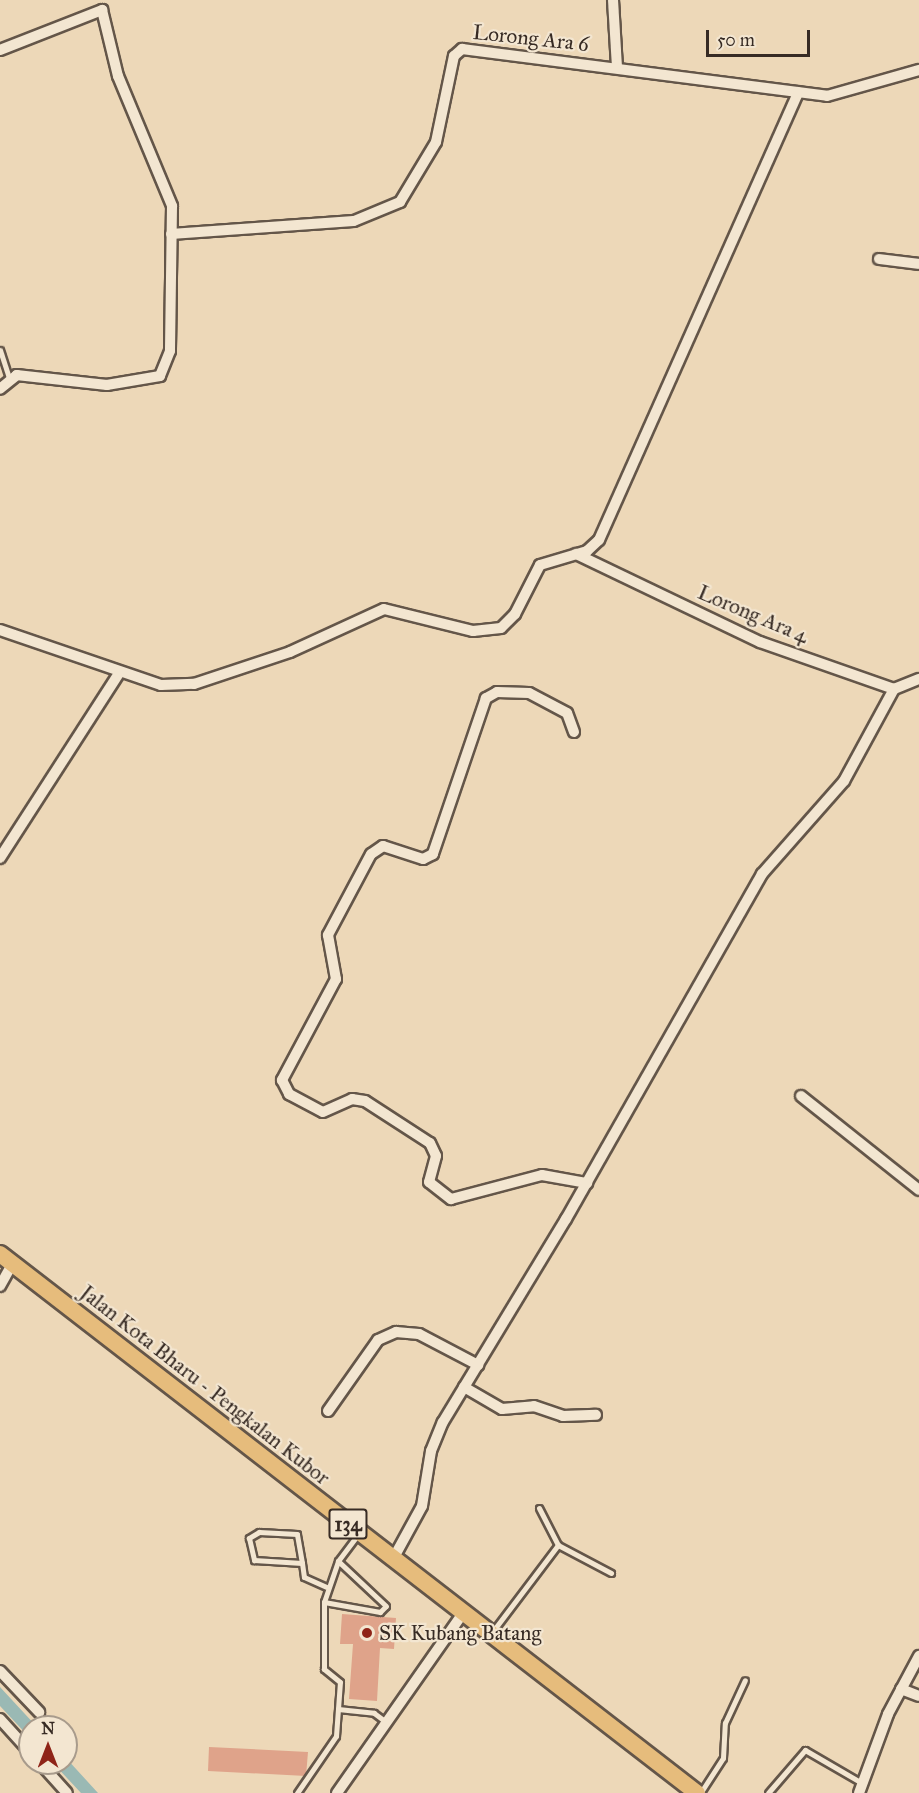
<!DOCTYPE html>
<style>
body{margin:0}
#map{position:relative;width:919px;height:1793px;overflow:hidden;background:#edd8b8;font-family:"IM FELL Great Primer",serif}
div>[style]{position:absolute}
.water>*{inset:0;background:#9ab9b4}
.building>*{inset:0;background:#dfa38a}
.roads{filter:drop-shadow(2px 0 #645649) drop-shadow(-2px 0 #645649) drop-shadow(0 2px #645649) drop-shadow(0 -2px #645649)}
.service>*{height:5px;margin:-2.5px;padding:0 2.5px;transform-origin:2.5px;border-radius:2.5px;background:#f3e6d1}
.minor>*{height:10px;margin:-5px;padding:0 5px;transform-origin:5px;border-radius:5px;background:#f3e6d1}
.primary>*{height:16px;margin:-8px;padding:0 8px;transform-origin:8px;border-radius:8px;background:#e6bc7c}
.dots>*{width:16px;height:16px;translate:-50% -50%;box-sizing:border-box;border:3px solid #f3e6d1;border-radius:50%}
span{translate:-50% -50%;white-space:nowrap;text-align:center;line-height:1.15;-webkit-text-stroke:4.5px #f3e6d1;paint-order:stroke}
.shield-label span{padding:2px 4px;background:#f3e6d1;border:2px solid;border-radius:4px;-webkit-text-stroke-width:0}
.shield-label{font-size:20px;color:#372b24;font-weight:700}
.street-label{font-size:21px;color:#372b24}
.poi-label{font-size:21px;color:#372b24}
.left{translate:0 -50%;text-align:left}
.north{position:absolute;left:18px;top:1715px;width:60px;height:60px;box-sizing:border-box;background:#f3e6d1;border:2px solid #a89b8c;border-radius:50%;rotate:0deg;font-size:16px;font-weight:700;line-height:24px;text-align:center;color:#372b24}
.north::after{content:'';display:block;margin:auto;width:21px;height:27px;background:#8f2418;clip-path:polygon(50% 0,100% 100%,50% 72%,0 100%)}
.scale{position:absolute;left:706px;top:30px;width:104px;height:27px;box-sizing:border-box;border:3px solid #372b24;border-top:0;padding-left:8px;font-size:18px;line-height:21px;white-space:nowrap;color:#372b24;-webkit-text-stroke:4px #f3e6d1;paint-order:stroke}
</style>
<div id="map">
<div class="water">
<i style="clip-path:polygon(0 1687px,37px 1727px,30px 1727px,30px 1738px,0 1706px)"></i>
<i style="clip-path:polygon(66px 1758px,98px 1793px,81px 1793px,53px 1763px,66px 1763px)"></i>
</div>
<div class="building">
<i style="clip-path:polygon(342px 1614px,396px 1618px,394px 1649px,380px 1648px,377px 1701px,349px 1699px,353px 1644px,340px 1644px)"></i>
<i style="clip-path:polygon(209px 1747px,308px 1752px,306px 1776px,208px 1771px)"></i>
</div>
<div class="roads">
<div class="service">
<i style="left:0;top:350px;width:29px;rotate:72deg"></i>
<i style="left:539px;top:1508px;width:42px;rotate:62.8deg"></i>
<i style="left:558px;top:1545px;width:60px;rotate:27.8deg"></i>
<i style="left:302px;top:1563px;width:29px;rotate:-100deg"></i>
<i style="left:297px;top:1534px;width:38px;rotate:-177deg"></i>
<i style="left:259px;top:1532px;width:12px;rotate:149deg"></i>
<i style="left:249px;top:1538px;width:23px;rotate:77deg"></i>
<i style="left:254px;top:1560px;width:48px;rotate:3.6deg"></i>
<i style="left:302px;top:1563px;width:14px;rotate:82deg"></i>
<i style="left:304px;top:1577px;width:24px;rotate:24deg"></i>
<i style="left:324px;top:1602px;width:57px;rotate:10.1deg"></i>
<i style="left:380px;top:1612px;width:8px;rotate:-45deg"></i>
<i style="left:386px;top:1606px;width:66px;rotate:-136.8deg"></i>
<i style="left:493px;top:1631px;width:108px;rotate:-52.9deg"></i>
<i style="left:338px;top:1709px;width:36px;rotate:6deg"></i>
<i style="left:374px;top:1713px;width:15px;rotate:37deg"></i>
<i style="left:701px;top:1792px;width:40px;rotate:-57.1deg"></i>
<i style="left:723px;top:1758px;width:35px;rotate:-87deg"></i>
<i style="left:725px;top:1723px;width:47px;rotate:-65.1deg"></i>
<i style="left:297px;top:1793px;width:69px;rotate:-55.6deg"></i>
<i style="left:336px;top:1736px;width:54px;rotate:-85.8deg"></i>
<i style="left:340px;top:1682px;width:21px;rotate:-141deg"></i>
<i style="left:324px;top:1669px;width:67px;rotate:-90deg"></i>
<i style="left:324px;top:1602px;width:43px;rotate:-71.1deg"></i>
<i style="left:338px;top:1561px;width:34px;rotate:-53deg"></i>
<i style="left:768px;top:1793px;width:57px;rotate:-49.3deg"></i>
<i style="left:805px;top:1750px;width:66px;rotate:30.1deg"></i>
</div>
<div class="minor">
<i style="left:613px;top:0;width:67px;rotate:86.6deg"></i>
<i style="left:0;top:50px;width:110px;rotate:-21.4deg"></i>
<i style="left:102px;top:10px;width:68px;rotate:76.4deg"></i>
<i style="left:118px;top:76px;width:141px;rotate:67.4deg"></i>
<i style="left:172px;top:206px;width:145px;rotate:90.8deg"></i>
<i style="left:170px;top:351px;width:27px;rotate:112deg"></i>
<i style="left:160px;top:376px;width:54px;rotate:170.4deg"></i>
<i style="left:107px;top:385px;width:91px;rotate:-173.7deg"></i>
<i style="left:17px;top:375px;width:22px;rotate:141deg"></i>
<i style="left:171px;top:234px;width:183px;rotate:-4.1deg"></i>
<i style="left:354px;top:221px;width:50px;rotate:-22.4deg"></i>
<i style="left:400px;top:202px;width:70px;rotate:-59deg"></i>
<i style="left:436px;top:142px;width:88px;rotate:-78.2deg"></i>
<i style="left:454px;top:56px;width:11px;rotate:-41deg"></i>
<i style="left:462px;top:49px;width:368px;rotate:7.3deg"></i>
<i style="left:827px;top:96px;width:96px;rotate:-15.8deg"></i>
<i style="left:879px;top:259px;width:40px;rotate:7.1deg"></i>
<i style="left:576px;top:554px;width:204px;rotate:25.6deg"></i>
<i style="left:760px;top:642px;width:142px;rotate:19.3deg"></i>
<i style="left:894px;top:689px;width:27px;rotate:-22deg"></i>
<i style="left:0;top:630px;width:170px;rotate:18.9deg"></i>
<i style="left:161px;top:685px;width:33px;rotate:-2deg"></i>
<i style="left:194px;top:684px;width:101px;rotate:-18.4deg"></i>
<i style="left:290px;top:652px;width:103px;rotate:-24.6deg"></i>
<i style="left:384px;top:609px;width:92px;rotate:13.9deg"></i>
<i style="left:473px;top:631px;width:28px;rotate:-6deg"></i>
<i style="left:501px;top:628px;width:20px;rotate:-45deg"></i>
<i style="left:515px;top:614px;width:55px;rotate:-63deg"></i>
<i style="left:540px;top:565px;width:49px;rotate:-16.6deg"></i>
<i style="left:587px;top:551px;width:16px;rotate:-43deg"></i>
<i style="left:599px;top:540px;width:490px;rotate:-66deg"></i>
<i style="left:574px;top:732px;width:20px;rotate:-110deg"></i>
<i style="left:567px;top:713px;width:43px;rotate:-152.2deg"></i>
<i style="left:529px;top:693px;width:32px;rotate:-178deg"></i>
<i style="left:497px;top:692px;width:13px;rotate:151deg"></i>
<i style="left:486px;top:698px;width:165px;rotate:108.8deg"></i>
<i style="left:433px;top:854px;width:11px;rotate:153deg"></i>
<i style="left:423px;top:859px;width:42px;rotate:-162deg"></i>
<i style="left:383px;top:846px;width:14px;rotate:146deg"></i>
<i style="left:371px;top:854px;width:92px;rotate:118deg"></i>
<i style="left:328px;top:935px;width:45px;rotate:79.7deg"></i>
<i style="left:336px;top:979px;width:115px;rotate:118.1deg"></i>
<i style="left:282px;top:1080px;width:16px;rotate:63deg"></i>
<i style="left:289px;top:1094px;width:38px;rotate:28deg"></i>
<i style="left:323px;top:1112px;width:32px;rotate:-24deg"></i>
<i style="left:352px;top:1099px;width:13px;rotate:9deg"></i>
<i style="left:365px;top:1101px;width:77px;rotate:32.9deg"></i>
<i style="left:430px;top:1143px;width:14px;rotate:65deg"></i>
<i style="left:436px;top:1156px;width:27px;rotate:105deg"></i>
<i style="left:429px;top:1182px;width:28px;rotate:38deg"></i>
<i style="left:451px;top:1199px;width:94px;rotate:-14.8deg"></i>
<i style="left:542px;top:1175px;width:46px;rotate:10.1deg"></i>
<i style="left:0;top:858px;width:218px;rotate:-57.2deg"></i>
<i style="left:801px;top:1096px;width:151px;rotate:38.5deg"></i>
<i style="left:0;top:1286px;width:25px;rotate:-61deg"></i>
<i style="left:464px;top:1387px;width:44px;rotate:30.1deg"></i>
<i style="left:502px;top:1409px;width:32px;rotate:-5deg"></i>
<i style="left:534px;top:1406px;width:31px;rotate:19deg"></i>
<i style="left:563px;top:1416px;width:33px;rotate:-2deg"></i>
<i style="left:328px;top:1411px;width:87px;rotate:-54.8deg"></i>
<i style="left:378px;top:1340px;width:20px;rotate:-24deg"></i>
<i style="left:396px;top:1332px;width:23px;rotate:5deg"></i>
<i style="left:419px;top:1334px;width:67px;rotate:27.7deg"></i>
<i style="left:393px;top:1559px;width:60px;rotate:-61.3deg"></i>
<i style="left:422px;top:1506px;width:56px;rotate:-80.7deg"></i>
<i style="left:431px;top:1451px;width:31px;rotate:-68deg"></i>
<i style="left:443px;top:1422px;width:237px;rotate:-58.8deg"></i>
<i style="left:566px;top:1219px;width:397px;rotate:-60.4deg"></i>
<i style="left:762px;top:874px;width:124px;rotate:-48.6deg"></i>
<i style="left:844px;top:781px;width:105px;rotate:-61.5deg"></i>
<i style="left:0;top:1671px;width:57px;rotate:46.4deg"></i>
<i style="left:901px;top:1689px;width:19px;rotate:21deg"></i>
<i style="left:0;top:1719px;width:45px;rotate:47.7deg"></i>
<i style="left:40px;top:1763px;width:40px;rotate:48deg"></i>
<i style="left:337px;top:1793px;width:220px;rotate:-55deg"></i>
<i style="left:859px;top:1793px;width:84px;rotate:-69.8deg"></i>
<i style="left:888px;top:1714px;width:66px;rotate:-61.9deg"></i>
</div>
<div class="primary">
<i style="left:0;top:1254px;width:881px;rotate:37.72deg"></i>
</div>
</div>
<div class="dots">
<i style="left:367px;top:1633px;background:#8f2418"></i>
</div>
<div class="shield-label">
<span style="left:348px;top:1524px">134</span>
</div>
<div class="street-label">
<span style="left:531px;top:38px;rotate:6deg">Lorong Ara 6</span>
<span style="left:753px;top:614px;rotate:23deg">Lorong Ara 4</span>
<span style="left:205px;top:1385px;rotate:38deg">Jalan Kota Bharu - Pengkalan Kubor</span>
</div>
<div class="poi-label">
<span class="left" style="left:379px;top:1633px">SK Kubang Batang</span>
</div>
<div class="north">N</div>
<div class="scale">50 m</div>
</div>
